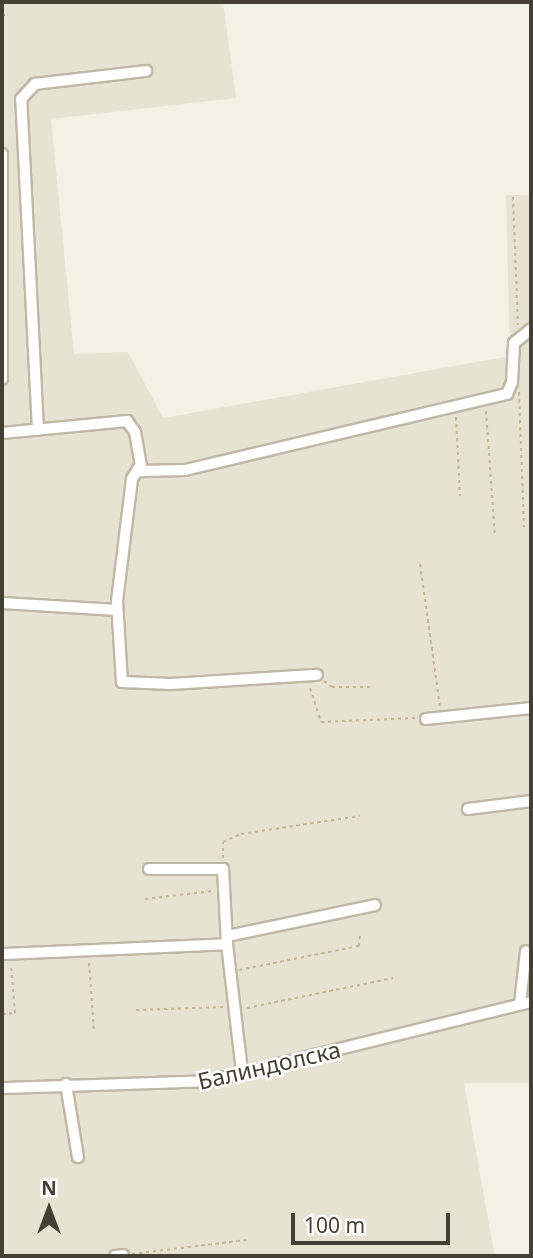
<!DOCTYPE html>
<meta charset="utf-8">
<style>
body{margin:0}
#map{position:relative;width:533px;height:1258px;overflow:hidden;background:#f4f0e4;font-family:"Noto Sans",sans-serif}
div>[style]{position:absolute}
.residential>*{inset:0;background:#e8e2d2}
.path>*{height:2px;margin-top:-1px;transform-origin:0;background:repeating-linear-gradient(90deg,#c3b596 0 3.5px,transparent 0 7px)}
.roads{filter:drop-shadow(2px 0 #c0b8a6) drop-shadow(-2px 0 #c0b8a6) drop-shadow(0 2px #c0b8a6) drop-shadow(0 -2px #c0b8a6)}
.minor>*{height:10px;margin:-5px;padding:0 5px;transform-origin:5px;border-radius:5px;background:#fff}
span{translate:-50% -50%;white-space:nowrap;text-align:center;line-height:1.15;-webkit-text-stroke:5px #fff;paint-order:stroke}
.street-label{font-size:23px;color:#464034}
.frame{position:absolute;inset:0;border:4px solid #464034;pointer-events:none}
.north{position:absolute;left:14px;top:1174px;width:70px;height:70px;-webkit-text-stroke:5px #fff;paint-order:stroke;rotate:0deg;font-size:19px;font-weight:700;line-height:28px;text-align:center;color:#464034}
.north::after{content:'';display:block;margin:auto;width:24px;height:32px;background:#464034;clip-path:polygon(50% 0,100% 100%,50% 72%,0 100%)}
.scale{position:absolute;left:291px;top:1213px;width:159px;height:32px;box-sizing:border-box;border:4px solid #464034;border-top:0;padding-left:9px;font-size:21px;line-height:24px;white-space:nowrap;color:#464034;-webkit-text-stroke:5px #fff;paint-order:stroke}
</style>
<div id="map">
<div class="residential">
<i style="clip-path:polygon(2px 2px,223px 2px,236px 98px,51px 119px,74px 354px,128px 352px,163px 418px,510px 356px,506px 195px,531px 195px,531px 1083px,464px 1083px,494px 1253px,506px 1256px,2px 1256px)"></i>
</div>
<div class="path">
<i style="left:2px;top:15px;width:6px"></i>
<i style="left:513px;top:197px;width:128px;rotate:87.8deg"></i>
<i style="left:519px;top:392px;width:135px;rotate:87.9deg"></i>
<i style="left:486px;top:411px;width:125px;rotate:85.9deg"></i>
<i style="left:456px;top:417px;width:79px;rotate:87.1deg"></i>
<i style="left:420px;top:564px;width:143px;rotate:82deg"></i>
<i style="left:324px;top:681px;width:10px;rotate:37deg"></i>
<i style="left:332px;top:687px;width:38px"></i>
<i style="left:310px;top:688px;width:36px;rotate:72deg"></i>
<i style="left:321px;top:722px;width:94px;rotate:-2.4deg"></i>
<i style="left:223px;top:858px;width:16px;rotate:-90deg"></i>
<i style="left:223px;top:842px;width:20px;rotate:-24deg"></i>
<i style="left:241px;top:834px;width:120px;rotate:-8.6deg"></i>
<i style="left:145px;top:899px;width:68px;rotate:-6.7deg"></i>
<i style="left:89px;top:963px;width:68px;rotate:85.8deg"></i>
<i style="left:239px;top:970px;width:122px;rotate:-11.3deg"></i>
<i style="left:359px;top:946px;width:12px;rotate:-85deg"></i>
<i style="left:247px;top:1008px;width:149px;rotate:-11.6deg"></i>
<i style="left:136px;top:1010px;width:87px;rotate:-2deg"></i>
<i style="left:2px;top:1014px;width:13px;rotate:-4deg"></i>
<i style="left:15px;top:1013px;width:48px;rotate:-94.8deg"></i>
<i style="left:132px;top:1254px;width:115px;rotate:-7deg"></i>
</div>
<div class="roads">
<div class="minor">
<i style="left:2px;top:154px;width:225px;rotate:90deg"></i>
<i style="left:38px;top:430px;width:331px;rotate:-92.9deg"></i>
<i style="left:21px;top:99px;width:21px;rotate:-47deg"></i>
<i style="left:35px;top:84px;width:112px;rotate:-6.7deg"></i>
<i style="left:2px;top:433px;width:126px;rotate:-5.5deg"></i>
<i style="left:127px;top:421px;width:14px;rotate:54deg"></i>
<i style="left:135px;top:432px;width:40px;rotate:80deg"></i>
<i style="left:142px;top:471px;width:43px;rotate:-1.3deg"></i>
<i style="left:185px;top:470px;width:331px;rotate:-13.3deg"></i>
<i style="left:507px;top:394px;width:13px;rotate:-67deg"></i>
<i style="left:512px;top:382px;width:39px;rotate:-87deg"></i>
<i style="left:514px;top:343px;width:22px;rotate:-39deg"></i>
<i style="left:140px;top:466px;width:15px;rotate:122deg"></i>
<i style="left:132px;top:479px;width:123px;rotate:97deg"></i>
<i style="left:117px;top:601px;width:81px;rotate:86.5deg"></i>
<i style="left:122px;top:682px;width:50px;rotate:2.3deg"></i>
<i style="left:172px;top:684px;width:145px;rotate:-3.6deg"></i>
<i style="left:2px;top:603px;width:115px;rotate:3.5deg"></i>
<i style="left:426px;top:719px;width:106px;rotate:-6deg"></i>
<i style="left:468px;top:809px;width:64px;rotate:-7.2deg"></i>
<i style="left:149px;top:869px;width:74px"></i>
<i style="left:223px;top:869px;width:75px;rotate:86.9deg"></i>
<i style="left:227px;top:944px;width:129px;rotate:83.3deg"></i>
<i style="left:227px;top:936px;width:151px;rotate:-11.8deg"></i>
<i style="left:2px;top:954px;width:225px;rotate:-2.5deg"></i>
<i style="left:520px;top:1004px;width:53px;rotate:-83.5deg"></i>
<i style="left:66px;top:1084px;width:74px;rotate:80.7deg"></i>
<i style="left:2px;top:1088px;width:207px;rotate:-1.9deg"></i>
<i style="left:209px;top:1081px;width:332px;rotate:-13.8deg"></i>
<i style="left:115px;top:1256px;width:8px;rotate:-7deg"></i>
</div>
</div>
<div class="street-label">
<span style="left:269px;top:1065px;rotate:-13deg">Балиндолска</span>
</div>
<div class="frame"></div>
<div class="north">N</div>
<div class="scale">100 m</div>
</div>
